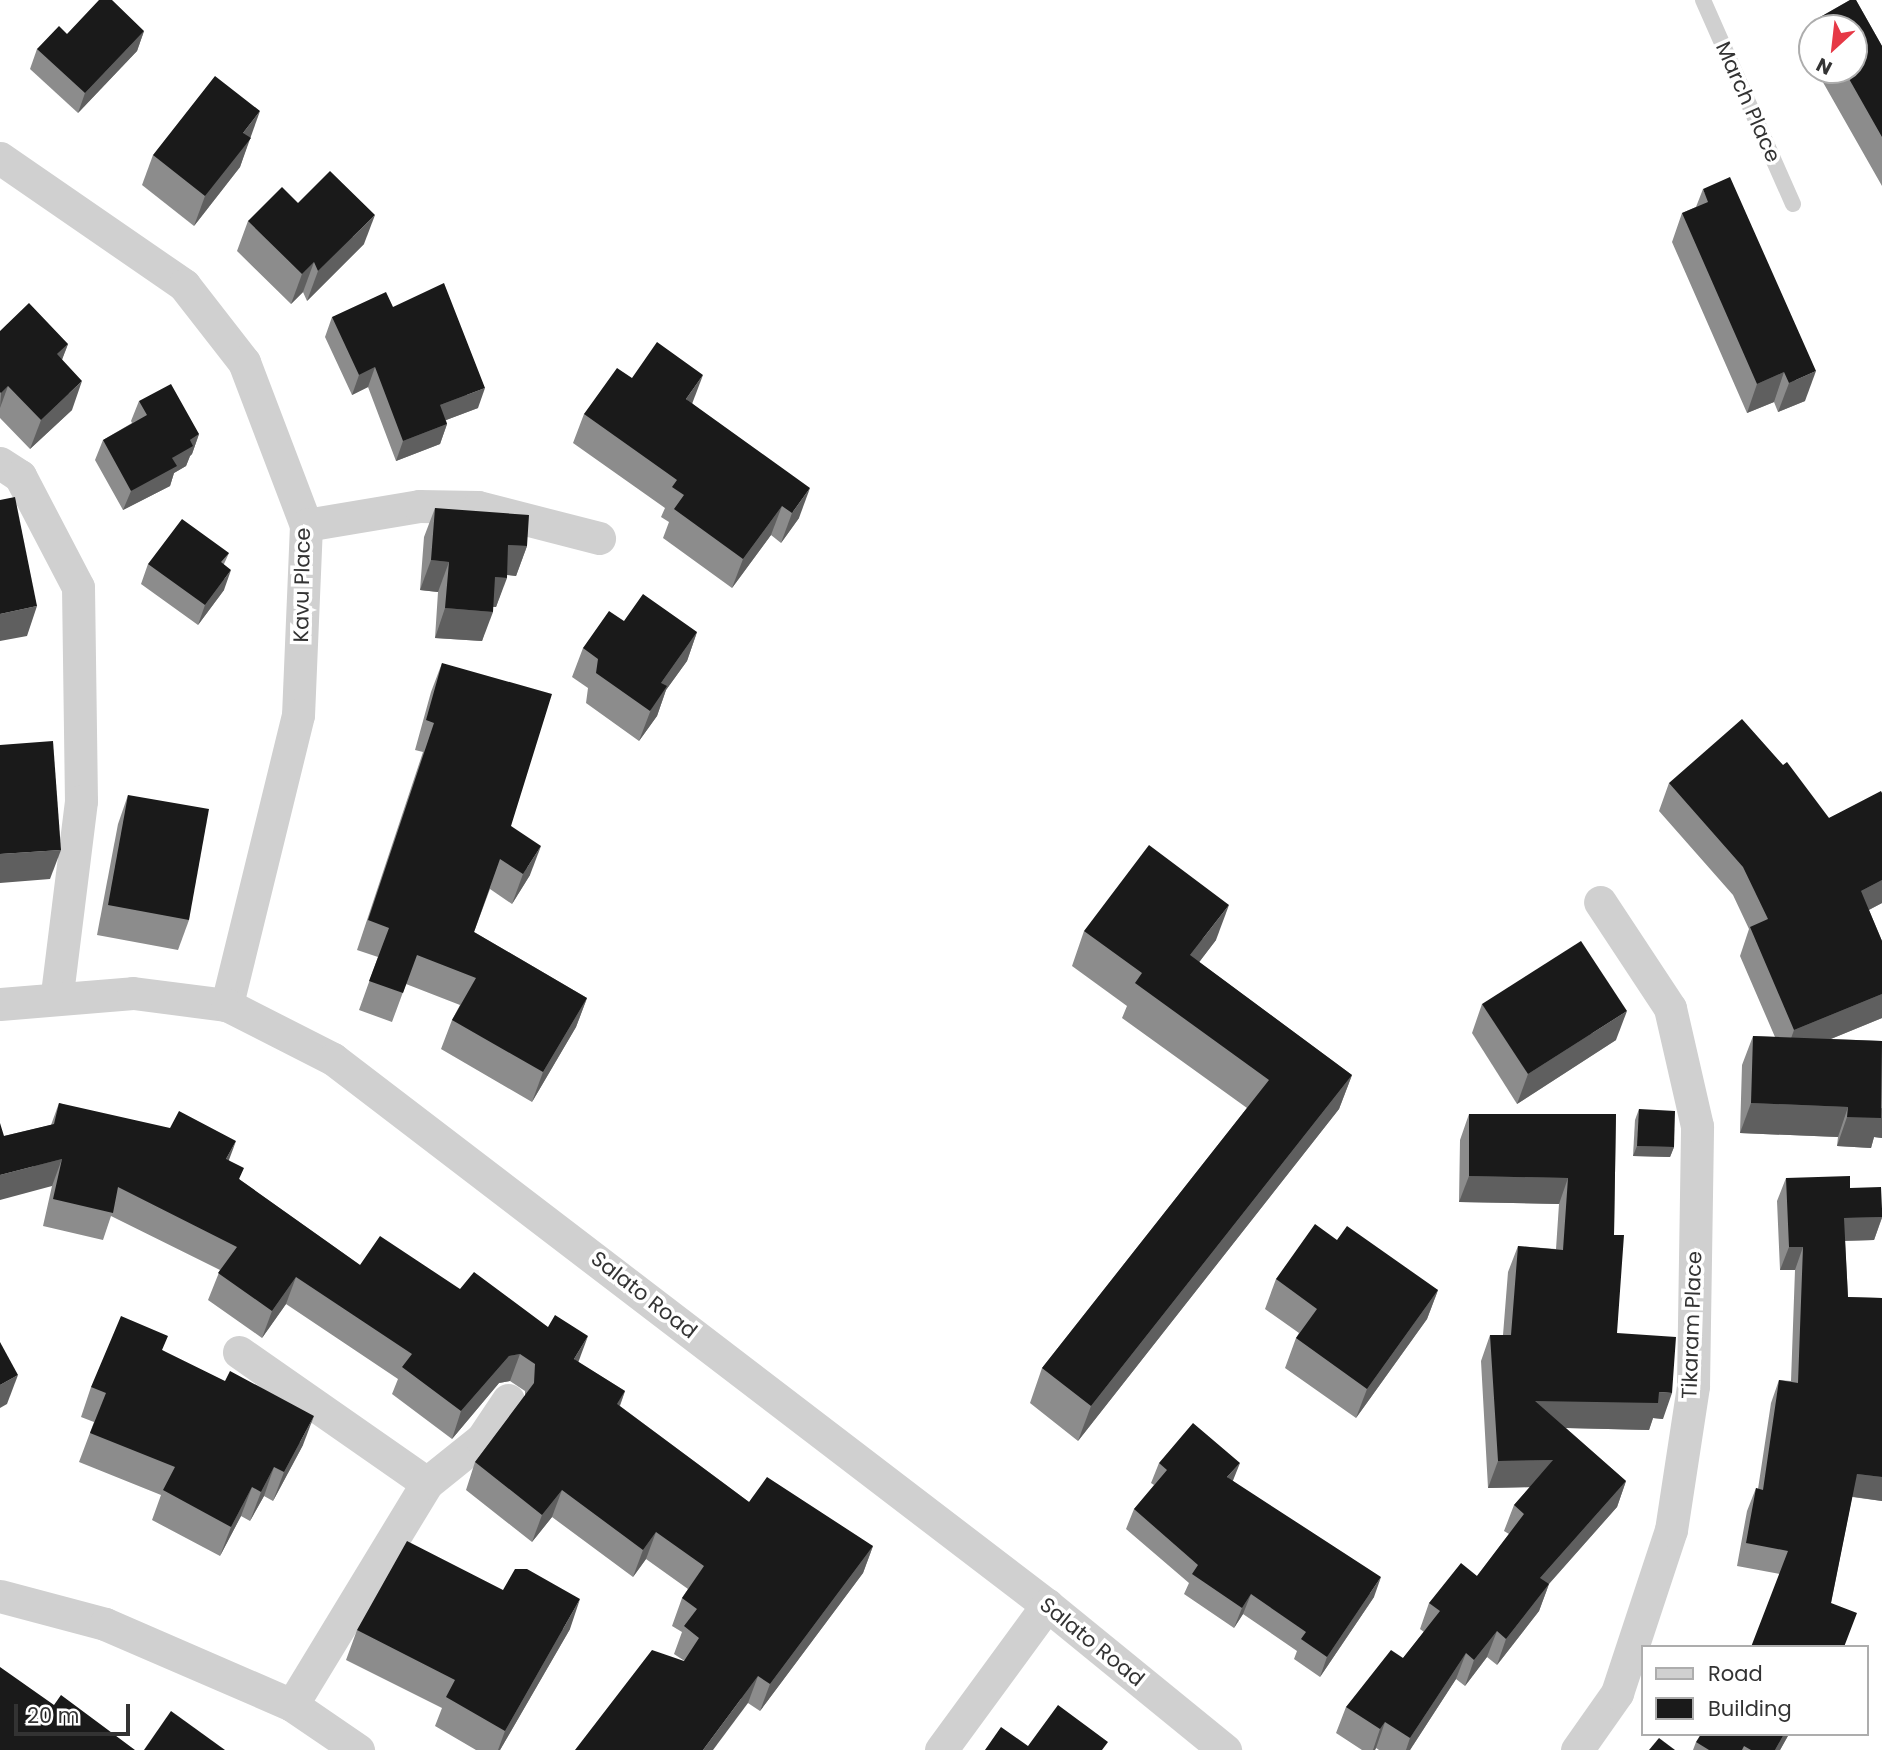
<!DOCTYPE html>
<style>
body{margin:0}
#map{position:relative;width:1882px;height:1750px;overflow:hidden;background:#fff;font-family:Poppins,sans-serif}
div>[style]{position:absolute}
.lane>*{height:16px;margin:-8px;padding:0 8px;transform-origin:8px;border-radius:8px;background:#d0d0d0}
.street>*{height:33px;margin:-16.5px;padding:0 16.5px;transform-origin:16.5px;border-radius:16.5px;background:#d0d0d0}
.wall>*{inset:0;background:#8c8c8c}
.shaded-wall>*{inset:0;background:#5f5f5f}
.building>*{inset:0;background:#1a1a1a}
span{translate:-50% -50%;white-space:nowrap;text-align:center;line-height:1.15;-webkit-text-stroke:7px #fff;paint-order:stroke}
.street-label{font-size:21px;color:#333}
.legend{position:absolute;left:1641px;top:1645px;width:228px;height:91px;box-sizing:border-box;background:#fff;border:2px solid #adadad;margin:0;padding:9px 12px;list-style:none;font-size:21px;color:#333}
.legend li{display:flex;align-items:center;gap:14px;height:35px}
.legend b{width:35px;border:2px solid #adadad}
.north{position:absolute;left:1798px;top:14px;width:70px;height:70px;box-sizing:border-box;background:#fff;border:2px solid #adadad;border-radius:50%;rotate:207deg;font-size:19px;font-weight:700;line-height:28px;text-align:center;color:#333}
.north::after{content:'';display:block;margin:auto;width:24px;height:32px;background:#e63946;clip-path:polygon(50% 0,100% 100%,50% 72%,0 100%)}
.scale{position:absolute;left:14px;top:1704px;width:116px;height:32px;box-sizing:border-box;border:4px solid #333;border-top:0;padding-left:9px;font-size:21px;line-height:24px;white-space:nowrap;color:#333;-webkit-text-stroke:5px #fff;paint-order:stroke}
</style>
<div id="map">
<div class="lane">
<i style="left:1703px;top:0;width:223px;rotate:66.2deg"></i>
</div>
<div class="street">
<i style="left:0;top:158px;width:224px;rotate:34.6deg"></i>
<i style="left:184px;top:285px;width:98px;rotate:52.1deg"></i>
<i style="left:244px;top:362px;width:174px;rotate:69.2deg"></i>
<i style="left:306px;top:525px;width:190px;rotate:92.4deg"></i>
<i style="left:298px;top:715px;width:299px;rotate:103.8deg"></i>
<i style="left:0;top:463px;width:24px;rotate:33deg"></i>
<i style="left:20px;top:476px;width:125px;rotate:62.4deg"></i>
<i style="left:78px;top:587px;width:214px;rotate:89.2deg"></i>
<i style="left:81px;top:801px;width:195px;rotate:97.1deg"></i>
<i style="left:306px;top:525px;width:115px;rotate:-9.5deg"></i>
<i style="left:419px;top:506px;width:59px;rotate:1deg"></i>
<i style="left:478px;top:507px;width:125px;rotate:14.4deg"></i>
<i style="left:0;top:1004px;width:133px;rotate:-4.7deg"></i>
<i style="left:133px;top:993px;width:95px;rotate:7.3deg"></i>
<i style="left:227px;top:1005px;width:119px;rotate:27deg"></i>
<i style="left:333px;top:1059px;width:899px;rotate:37.41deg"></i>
<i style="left:1047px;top:1605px;width:230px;rotate:39.2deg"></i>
<i style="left:239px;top:1352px;width:229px;rotate:34.9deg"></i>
<i style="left:0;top:1596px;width:109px;rotate:14.9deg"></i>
<i style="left:105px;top:1624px;width:204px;rotate:23.4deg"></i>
<i style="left:292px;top:1705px;width:80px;rotate:34.3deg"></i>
<i style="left:292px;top:1705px;width:260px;rotate:-58.7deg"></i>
<i style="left:427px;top:1483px;width:70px;rotate:-38.7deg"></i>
<i style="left:482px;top:1439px;width:47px;rotate:-56.3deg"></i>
<i style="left:941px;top:1750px;width:180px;rotate:-53.8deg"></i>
<i style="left:1577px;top:1750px;width:70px;rotate:-54.9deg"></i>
<i style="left:1617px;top:1693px;width:172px;rotate:-71.7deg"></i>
<i style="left:1671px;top:1530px;width:146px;rotate:-81.3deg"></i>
<i style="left:1693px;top:1386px;width:260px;rotate:-89.1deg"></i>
<i style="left:1697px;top:1126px;width:121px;rotate:-102.9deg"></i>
<i style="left:1670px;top:1008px;width:127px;rotate:-123.4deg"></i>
</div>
<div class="wall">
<i style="clip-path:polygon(1850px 0,1856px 0,1882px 46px,1882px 186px,1816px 70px,1854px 70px,1854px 28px,1812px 28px,1812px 63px,1804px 49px,1815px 20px)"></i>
<i style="clip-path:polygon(144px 31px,137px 51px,78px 113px,30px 69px,37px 49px,67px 34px)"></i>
<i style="clip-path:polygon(250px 137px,240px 167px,194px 226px,142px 185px,153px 155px)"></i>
<i style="clip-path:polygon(1703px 189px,1805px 401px,1778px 412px,1774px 402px,1747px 413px,1672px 242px,1682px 213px,1696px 207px)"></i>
<i style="clip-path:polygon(298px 203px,364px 244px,307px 301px,303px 292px,291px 304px,237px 251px,248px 221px)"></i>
<i style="clip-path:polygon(393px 307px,478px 408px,446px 420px,447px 424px,440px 444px,396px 461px,368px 387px,352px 395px,325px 337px,332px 317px)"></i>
<i style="clip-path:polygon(0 331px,68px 344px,62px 359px,72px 410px,30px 449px,0 418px)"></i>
<i style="clip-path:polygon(632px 378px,692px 403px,799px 518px,781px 543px,771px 535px,732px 588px,663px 538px,669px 522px,661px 517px,665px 508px,573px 443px,584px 414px)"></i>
<i style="clip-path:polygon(139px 401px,199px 434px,192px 454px,190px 456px,186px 466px,174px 473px,170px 486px,123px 510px,95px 460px,103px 440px,132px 423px,131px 421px)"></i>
<i style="clip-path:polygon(435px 508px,527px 546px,516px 576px,507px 575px,496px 607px,493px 607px,482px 641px,435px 638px,438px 592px,420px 590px,424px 537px)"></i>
<i style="clip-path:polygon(229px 553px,224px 564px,224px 590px,198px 625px,141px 584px,148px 564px)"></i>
<i style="clip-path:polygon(624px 621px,697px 632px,687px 661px,666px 690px,657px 716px,639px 741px,586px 703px,588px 688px,572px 677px,583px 648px)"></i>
<i style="clip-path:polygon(442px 663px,511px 826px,530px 875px,512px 904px,490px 889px,474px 932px,587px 998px,576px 1027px,532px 1102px,441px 1049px,452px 1020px,460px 1005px,406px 984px,392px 1022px,359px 1010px,378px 957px,357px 950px,423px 752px,415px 750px,431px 692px)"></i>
<i style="clip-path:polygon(1669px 783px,1829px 818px,1882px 793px,1882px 903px,1869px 910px,1882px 941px,1882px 1018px,1831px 1039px,1882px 1041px,1882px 1138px,1874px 1137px,1871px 1148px,1837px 1146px,1838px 1137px,1740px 1133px,1742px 1065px,1753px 1036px,1775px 1037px,1740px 956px,1749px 929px,1733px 895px,1659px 811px)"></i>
<i style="clip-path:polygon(128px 795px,189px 920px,178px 950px,97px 935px,118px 824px)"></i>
<i style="clip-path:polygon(1084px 931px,1216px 940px,1199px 962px,1352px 1075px,1339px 1109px,1078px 1441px,1030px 1403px,1042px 1368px,1247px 1108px,1122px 1018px,1127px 1006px,1072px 966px)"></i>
<i style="clip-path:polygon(1482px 1004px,1616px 1040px,1517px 1104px,1472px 1033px)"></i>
<i style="clip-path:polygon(59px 1103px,229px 1160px,240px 1180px,360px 1265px,460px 1289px,625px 1391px,620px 1406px,749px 1502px,873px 1546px,863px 1573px,760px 1711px,674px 1654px,682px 1632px,672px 1626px,682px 1598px,688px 1589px,646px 1559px,633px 1577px,552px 1517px,532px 1542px,466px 1490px,475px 1462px,525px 1396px,525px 1391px,510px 1381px,499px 1383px,452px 1439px,392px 1394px,398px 1379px,286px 1304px,262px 1338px,208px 1300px,220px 1270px,111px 1216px,103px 1240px,43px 1226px,52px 1186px,4px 1136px,51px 1125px)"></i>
<i style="clip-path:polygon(1639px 1109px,1674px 1147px,1670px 1157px,1633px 1156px,1635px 1120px)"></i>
<i style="clip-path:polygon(1469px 1114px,1616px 1114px,1614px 1235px,1617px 1333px,1663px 1419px,1653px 1418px,1649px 1430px,1566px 1428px,1626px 1481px,1617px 1507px,1549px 1584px,1539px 1611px,1497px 1665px,1487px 1657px,1465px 1686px,1456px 1679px,1410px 1750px,1379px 1750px,1376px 1748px,1375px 1750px,1362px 1750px,1336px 1733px,1346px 1707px,1403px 1658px,1424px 1632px,1420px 1629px,1429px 1603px,1477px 1576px,1509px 1534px,1504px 1531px,1514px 1505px,1530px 1487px,1488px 1488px,1481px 1361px,1490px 1335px,1503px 1335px,1508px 1272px,1518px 1246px,1556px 1249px,1559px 1204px,1459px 1202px,1460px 1140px)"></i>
<i style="clip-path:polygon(1786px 1178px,1850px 1188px,1882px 1209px,1882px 1218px,1874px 1240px,1845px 1241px,1848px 1297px,1882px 1298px,1882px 1501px,1852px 1497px,1831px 1603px,1845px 1647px,1780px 1574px,1737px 1566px,1747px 1511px,1756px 1488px,1758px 1489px,1771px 1403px,1779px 1380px,1791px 1381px,1795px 1270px,1780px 1270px,1777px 1201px)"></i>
<i style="clip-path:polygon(1337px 1240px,1438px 1290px,1427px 1319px,1356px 1418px,1285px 1368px,1296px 1338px,1299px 1333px,1265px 1309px,1276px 1279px)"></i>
<i style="clip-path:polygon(162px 1350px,303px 1445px,273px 1501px,264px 1496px,250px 1521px,241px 1516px,220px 1556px,152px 1520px,161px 1495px,79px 1462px,94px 1422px,81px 1417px,91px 1387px)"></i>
<i style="clip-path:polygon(1159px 1463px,1233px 1481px,1374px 1597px,1320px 1677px,1294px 1659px,1297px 1651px,1243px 1614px,1234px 1628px,1184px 1594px,1189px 1583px,1126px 1529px,1134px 1509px,1154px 1485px,1151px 1483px)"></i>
<i style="clip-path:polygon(570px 1629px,500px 1750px,476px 1750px,435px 1726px,442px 1708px,346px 1660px,357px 1630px)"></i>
<i style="clip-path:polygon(1789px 1734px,1780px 1750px,1693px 1750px,1696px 1742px)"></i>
</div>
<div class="shaded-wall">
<i style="clip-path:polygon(144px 31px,137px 51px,78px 113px,85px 93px)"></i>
<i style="clip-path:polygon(260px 111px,240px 167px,194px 226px,205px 196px,243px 133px)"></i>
<i style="clip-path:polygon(375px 215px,364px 244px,307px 301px,318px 271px)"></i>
<i style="clip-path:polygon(314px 262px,303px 292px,291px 304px,302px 274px)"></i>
<i style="clip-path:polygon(68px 344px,57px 373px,57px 354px)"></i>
<i style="clip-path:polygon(375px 367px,368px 387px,352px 395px,359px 375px)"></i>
<i style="clip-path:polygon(1816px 371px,1805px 401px,1778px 412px,1789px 383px)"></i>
<i style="clip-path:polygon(1784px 372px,1774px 402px,1747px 413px,1757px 384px)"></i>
<i style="clip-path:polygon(703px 375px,692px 404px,686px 399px)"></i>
<i style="clip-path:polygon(82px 381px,72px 410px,30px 449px,41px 420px)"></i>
<i style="clip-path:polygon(8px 386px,0 408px,1px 393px)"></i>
<i style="clip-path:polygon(485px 388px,478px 408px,433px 425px,440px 405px)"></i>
<i style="clip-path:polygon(447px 424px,440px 444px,396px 461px,403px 441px)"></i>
<i style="clip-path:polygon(199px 434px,192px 454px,190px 456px,186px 466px,174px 473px,170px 486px,123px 510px,131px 491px,172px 458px,190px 440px)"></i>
<i style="clip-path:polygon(810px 488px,799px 518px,781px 543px,792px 513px)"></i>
<i style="clip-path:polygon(782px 506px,771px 535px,732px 588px,743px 559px)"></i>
<i style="clip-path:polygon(508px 545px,527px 546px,516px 576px,498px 574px)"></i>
<i style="clip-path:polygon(431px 560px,449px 562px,438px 592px,420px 590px)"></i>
<i style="clip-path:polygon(231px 570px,224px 590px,198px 625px,205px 605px)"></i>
<i style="clip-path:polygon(495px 577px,507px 578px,496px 607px,484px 606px)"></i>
<i style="clip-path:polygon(37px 606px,27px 636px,0 641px,0 614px)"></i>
<i style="clip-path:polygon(445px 608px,493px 612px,482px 641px,435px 638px)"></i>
<i style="clip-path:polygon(697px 632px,687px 661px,666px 690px,657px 716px,639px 741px,661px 683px)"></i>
<i style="clip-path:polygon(541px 846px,530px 875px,512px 904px,523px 874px)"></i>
<i style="clip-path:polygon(61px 850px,50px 879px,0 883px,0 854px)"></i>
<i style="clip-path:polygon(1882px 880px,1882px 903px,1851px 919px,1861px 891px)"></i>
<i style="clip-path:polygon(1229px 905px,1216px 940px,1178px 990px,1190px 955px)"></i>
<i style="clip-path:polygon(1882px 994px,1882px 1018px,1784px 1058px,1794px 1030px)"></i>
<i style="clip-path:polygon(587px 998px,576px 1027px,532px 1102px,543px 1072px)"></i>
<i style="clip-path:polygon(1627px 1011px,1616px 1040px,1517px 1104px,1528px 1074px)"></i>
<i style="clip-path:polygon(1352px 1075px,1339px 1109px,1078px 1441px,1091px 1406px)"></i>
<i style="clip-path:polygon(1751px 1103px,1848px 1107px,1838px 1137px,1740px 1133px)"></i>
<i style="clip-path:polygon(1882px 1108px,1882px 1138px,1874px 1137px,1871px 1148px,1837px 1146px,1847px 1117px)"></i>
<i style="clip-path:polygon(236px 1141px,226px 1168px,226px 1159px)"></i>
<i style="clip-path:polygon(1637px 1146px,1674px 1147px,1670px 1157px,1633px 1156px)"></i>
<i style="clip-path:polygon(62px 1159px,52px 1186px,0 1200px,0 1175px)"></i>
<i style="clip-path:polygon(1469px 1176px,1568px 1178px,1559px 1204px,1459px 1202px)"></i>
<i style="clip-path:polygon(1882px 1217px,1874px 1240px,1835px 1241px,1844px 1218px)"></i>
<i style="clip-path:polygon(1789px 1247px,1803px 1247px,1795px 1270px,1780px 1270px)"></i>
<i style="clip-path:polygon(296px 1277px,286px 1304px,262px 1338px,272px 1311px)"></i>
<i style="clip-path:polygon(1438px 1290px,1427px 1319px,1356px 1418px,1367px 1389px)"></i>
<i style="clip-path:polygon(588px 1336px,578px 1363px,574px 1359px)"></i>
<i style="clip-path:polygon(520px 1354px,510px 1381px,499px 1383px,452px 1439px,461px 1411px,509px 1356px)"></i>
<i style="clip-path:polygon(18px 1375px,7px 1404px,0 1408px,0 1385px)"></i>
<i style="clip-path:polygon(625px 1391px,615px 1418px,617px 1404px)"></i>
<i style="clip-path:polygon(1659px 1392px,1672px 1393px,1663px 1419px,1653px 1418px,1649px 1430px,1526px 1427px,1535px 1401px)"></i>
<i style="clip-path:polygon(314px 1416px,303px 1445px,273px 1501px,284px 1472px)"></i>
<i style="clip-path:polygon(1553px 1460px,1544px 1487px,1488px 1488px,1498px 1461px)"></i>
<i style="clip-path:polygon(1240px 1463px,1232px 1483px,1227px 1477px)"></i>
<i style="clip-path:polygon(274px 1467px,264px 1496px,250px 1521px,261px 1492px)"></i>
<i style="clip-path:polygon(1857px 1474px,1882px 1477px,1882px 1501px,1848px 1496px)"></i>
<i style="clip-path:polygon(1626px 1481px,1617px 1507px,1531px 1604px,1540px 1578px)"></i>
<i style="clip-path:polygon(252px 1487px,241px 1516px,220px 1556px,231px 1527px)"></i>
<i style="clip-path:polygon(562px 1490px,552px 1517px,532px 1542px,542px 1515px)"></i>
<i style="clip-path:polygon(656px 1532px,646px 1559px,633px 1577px,643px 1550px)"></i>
<i style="clip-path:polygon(873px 1546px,863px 1573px,760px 1711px,770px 1684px)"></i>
<i style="clip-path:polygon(1381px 1577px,1374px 1597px,1320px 1677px,1327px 1657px)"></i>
<i style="clip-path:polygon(1549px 1584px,1539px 1611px,1497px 1665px,1506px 1639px)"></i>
<i style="clip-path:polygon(1251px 1594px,1243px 1614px,1234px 1628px,1242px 1608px)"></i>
<i style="clip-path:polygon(580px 1599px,570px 1629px,500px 1750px,498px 1750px,505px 1731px)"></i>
<i style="clip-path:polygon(1497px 1631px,1487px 1657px,1465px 1686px,1474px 1660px)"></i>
<i style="clip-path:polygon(1466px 1653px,1456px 1679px,1410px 1750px,1406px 1750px,1410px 1738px)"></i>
<i style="clip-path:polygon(758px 1676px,748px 1703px,713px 1750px,703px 1750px)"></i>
<i style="clip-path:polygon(1385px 1722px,1376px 1748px,1375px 1750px,1373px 1750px,1380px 1729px)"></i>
<i style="clip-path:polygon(1784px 1734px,1789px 1734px,1780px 1750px,1775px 1750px)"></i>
</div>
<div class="building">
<i style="clip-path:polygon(99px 0,112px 0,144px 31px,85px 93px,37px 49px,59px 26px,67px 34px)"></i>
<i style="clip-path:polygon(1850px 0,1856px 0,1882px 46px,1882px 137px,1844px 70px,1854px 70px,1854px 28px,1820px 28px,1815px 20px)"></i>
<i style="clip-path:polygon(215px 76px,260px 111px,243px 133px,251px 138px,205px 196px,153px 155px)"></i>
<i style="clip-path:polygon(330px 171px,375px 215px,318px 271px,314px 262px,302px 274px,248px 221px,282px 187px,298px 203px)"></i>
<i style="clip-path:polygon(1730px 177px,1816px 371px,1789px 383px,1784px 372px,1757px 384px,1682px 213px,1708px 202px,1703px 189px)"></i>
<i style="clip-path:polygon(444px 283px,485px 388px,440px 405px,447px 424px,403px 441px,375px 367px,359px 375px,332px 317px,386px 292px,393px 307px)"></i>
<i style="clip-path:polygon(29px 303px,68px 344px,57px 354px,82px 381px,41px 420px,8px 386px,1px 393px,0 392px,0 331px)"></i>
<i style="clip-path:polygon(657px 342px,703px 375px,686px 399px,810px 488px,792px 513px,782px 506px,743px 559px,674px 509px,684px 495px,672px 487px,677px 480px,584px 414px,617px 368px,632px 378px)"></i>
<i style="clip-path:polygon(171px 384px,199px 434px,190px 440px,193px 446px,172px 458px,177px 466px,131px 491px,103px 440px,147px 415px,139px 401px)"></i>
<i style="clip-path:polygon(15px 497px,37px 606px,0 614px,0 500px)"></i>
<i style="clip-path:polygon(435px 508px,529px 515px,527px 546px,508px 545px,507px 578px,495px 577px,493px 612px,445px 608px,449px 562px,431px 560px)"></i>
<i style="clip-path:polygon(182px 519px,229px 553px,221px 562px,231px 570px,205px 605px,148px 564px)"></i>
<i style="clip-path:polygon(643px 594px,697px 632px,661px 683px,667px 686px,650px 711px,596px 673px,598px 659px,583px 648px,609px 611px,624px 621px)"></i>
<i style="clip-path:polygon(442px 663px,552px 694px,511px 826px,541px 846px,523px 874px,500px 859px,474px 932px,587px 998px,543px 1072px,452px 1020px,476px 978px,417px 955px,403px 993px,369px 981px,389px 928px,368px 920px,434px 723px,426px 720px)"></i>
<i style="clip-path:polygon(1742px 719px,1783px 765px,1787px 762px,1829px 818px,1881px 791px,1882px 793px,1882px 880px,1861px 891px,1882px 941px,1882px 994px,1794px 1030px,1750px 927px,1768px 919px,1743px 867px,1669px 783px)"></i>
<i style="clip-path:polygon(53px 741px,61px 850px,0 854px,0 745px)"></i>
<i style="clip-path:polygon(128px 795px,209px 809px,189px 920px,108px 905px)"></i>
<i style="clip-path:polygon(1149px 845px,1229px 905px,1190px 955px,1352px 1075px,1091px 1406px,1042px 1368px,1269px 1080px,1135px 983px,1142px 973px,1084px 931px)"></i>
<i style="clip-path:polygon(1581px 941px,1627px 1011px,1528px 1074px,1482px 1004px)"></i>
<i style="clip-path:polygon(1753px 1036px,1882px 1041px,1881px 1118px,1847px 1117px,1848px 1107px,1751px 1103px)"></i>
<i style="clip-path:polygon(59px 1103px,170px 1128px,179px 1111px,236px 1141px,226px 1159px,244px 1168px,239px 1179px,360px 1265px,380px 1236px,460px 1289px,474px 1272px,548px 1327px,555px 1315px,588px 1336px,574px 1359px,625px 1391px,617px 1404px,749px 1502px,767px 1477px,873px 1546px,770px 1684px,758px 1676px,703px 1750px,575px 1750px,652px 1650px,684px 1661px,699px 1638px,684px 1626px,697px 1609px,682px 1598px,704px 1566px,656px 1532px,643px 1550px,562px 1490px,542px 1515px,475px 1462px,534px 1383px,535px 1364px,520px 1354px,509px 1356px,461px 1411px,402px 1367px,412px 1354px,296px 1277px,272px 1311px,218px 1273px,237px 1247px,118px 1187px,113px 1213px,53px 1199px,62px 1159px,0 1175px,0 1123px,4px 1136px,54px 1124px)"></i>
<i style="clip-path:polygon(1639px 1109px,1675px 1111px,1674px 1147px,1637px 1146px)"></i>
<i style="clip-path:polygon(1469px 1114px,1616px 1114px,1614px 1235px,1624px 1235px,1617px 1333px,1676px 1337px,1672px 1393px,1659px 1392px,1658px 1403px,1535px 1401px,1626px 1481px,1540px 1578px,1549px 1584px,1506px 1639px,1497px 1631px,1474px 1660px,1466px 1653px,1410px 1738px,1385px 1722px,1380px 1729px,1346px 1707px,1391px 1650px,1403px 1658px,1440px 1611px,1429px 1603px,1461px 1563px,1477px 1576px,1524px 1514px,1514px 1505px,1553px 1460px,1498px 1461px,1490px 1335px,1511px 1335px,1518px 1246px,1563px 1250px,1568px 1178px,1469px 1176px)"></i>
<i style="clip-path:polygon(1850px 1176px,1850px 1188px,1881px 1187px,1882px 1209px,1882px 1217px,1844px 1218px,1848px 1297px,1882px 1298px,1882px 1477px,1857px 1474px,1831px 1603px,1857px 1613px,1844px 1647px,1751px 1647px,1788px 1551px,1746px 1543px,1756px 1488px,1763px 1490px,1779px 1380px,1798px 1383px,1803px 1247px,1789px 1247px,1786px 1178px)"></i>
<i style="clip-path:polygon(1315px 1224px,1337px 1240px,1347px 1226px,1438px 1290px,1367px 1389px,1296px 1338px,1317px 1309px,1276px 1279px)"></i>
<i style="clip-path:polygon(121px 1316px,168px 1336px,162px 1350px,225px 1381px,230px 1371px,314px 1416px,284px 1472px,274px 1467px,261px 1492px,252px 1487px,231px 1527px,163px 1490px,175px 1467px,90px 1433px,106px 1393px,91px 1387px)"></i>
<i style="clip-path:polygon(0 1342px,18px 1375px,0 1385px)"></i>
<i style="clip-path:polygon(1193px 1423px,1240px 1463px,1227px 1477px,1381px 1577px,1327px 1657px,1301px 1639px,1306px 1632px,1251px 1594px,1242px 1608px,1192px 1574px,1198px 1565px,1134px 1509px,1167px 1470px,1159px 1463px)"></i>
<i style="clip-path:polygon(407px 1541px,503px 1590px,515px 1569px,527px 1569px,580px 1599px,505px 1731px,446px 1697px,455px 1680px,357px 1630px)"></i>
<i style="clip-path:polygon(0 1667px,54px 1705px,61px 1695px,135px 1750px,0 1750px)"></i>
<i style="clip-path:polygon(1058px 1705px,1108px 1742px,1102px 1750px,985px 1750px,1001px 1727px,1028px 1746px)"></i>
<i style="clip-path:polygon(171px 1711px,225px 1750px,144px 1750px)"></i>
<i style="clip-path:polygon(1701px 1734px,1784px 1734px,1775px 1750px,1751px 1750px,1744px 1746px,1742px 1750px,1709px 1750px,1696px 1742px)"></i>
<i style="clip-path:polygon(1659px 1738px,1675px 1750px,1649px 1750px)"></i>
</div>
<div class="street-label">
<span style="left:1748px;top:102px;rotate:66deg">March Place</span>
<span style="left:302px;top:585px;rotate:-89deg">Kavu Place</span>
<span style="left:644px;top:1295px;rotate:38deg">Salato Road</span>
<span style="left:1692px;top:1325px;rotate:-88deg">Tikaram Place</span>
<span style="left:1092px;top:1642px;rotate:39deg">Salato Road</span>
</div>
<ul class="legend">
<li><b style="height:9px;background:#d0d0d0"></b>Road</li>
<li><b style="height:19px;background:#1a1a1a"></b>Building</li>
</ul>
<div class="north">N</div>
<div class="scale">20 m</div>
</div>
